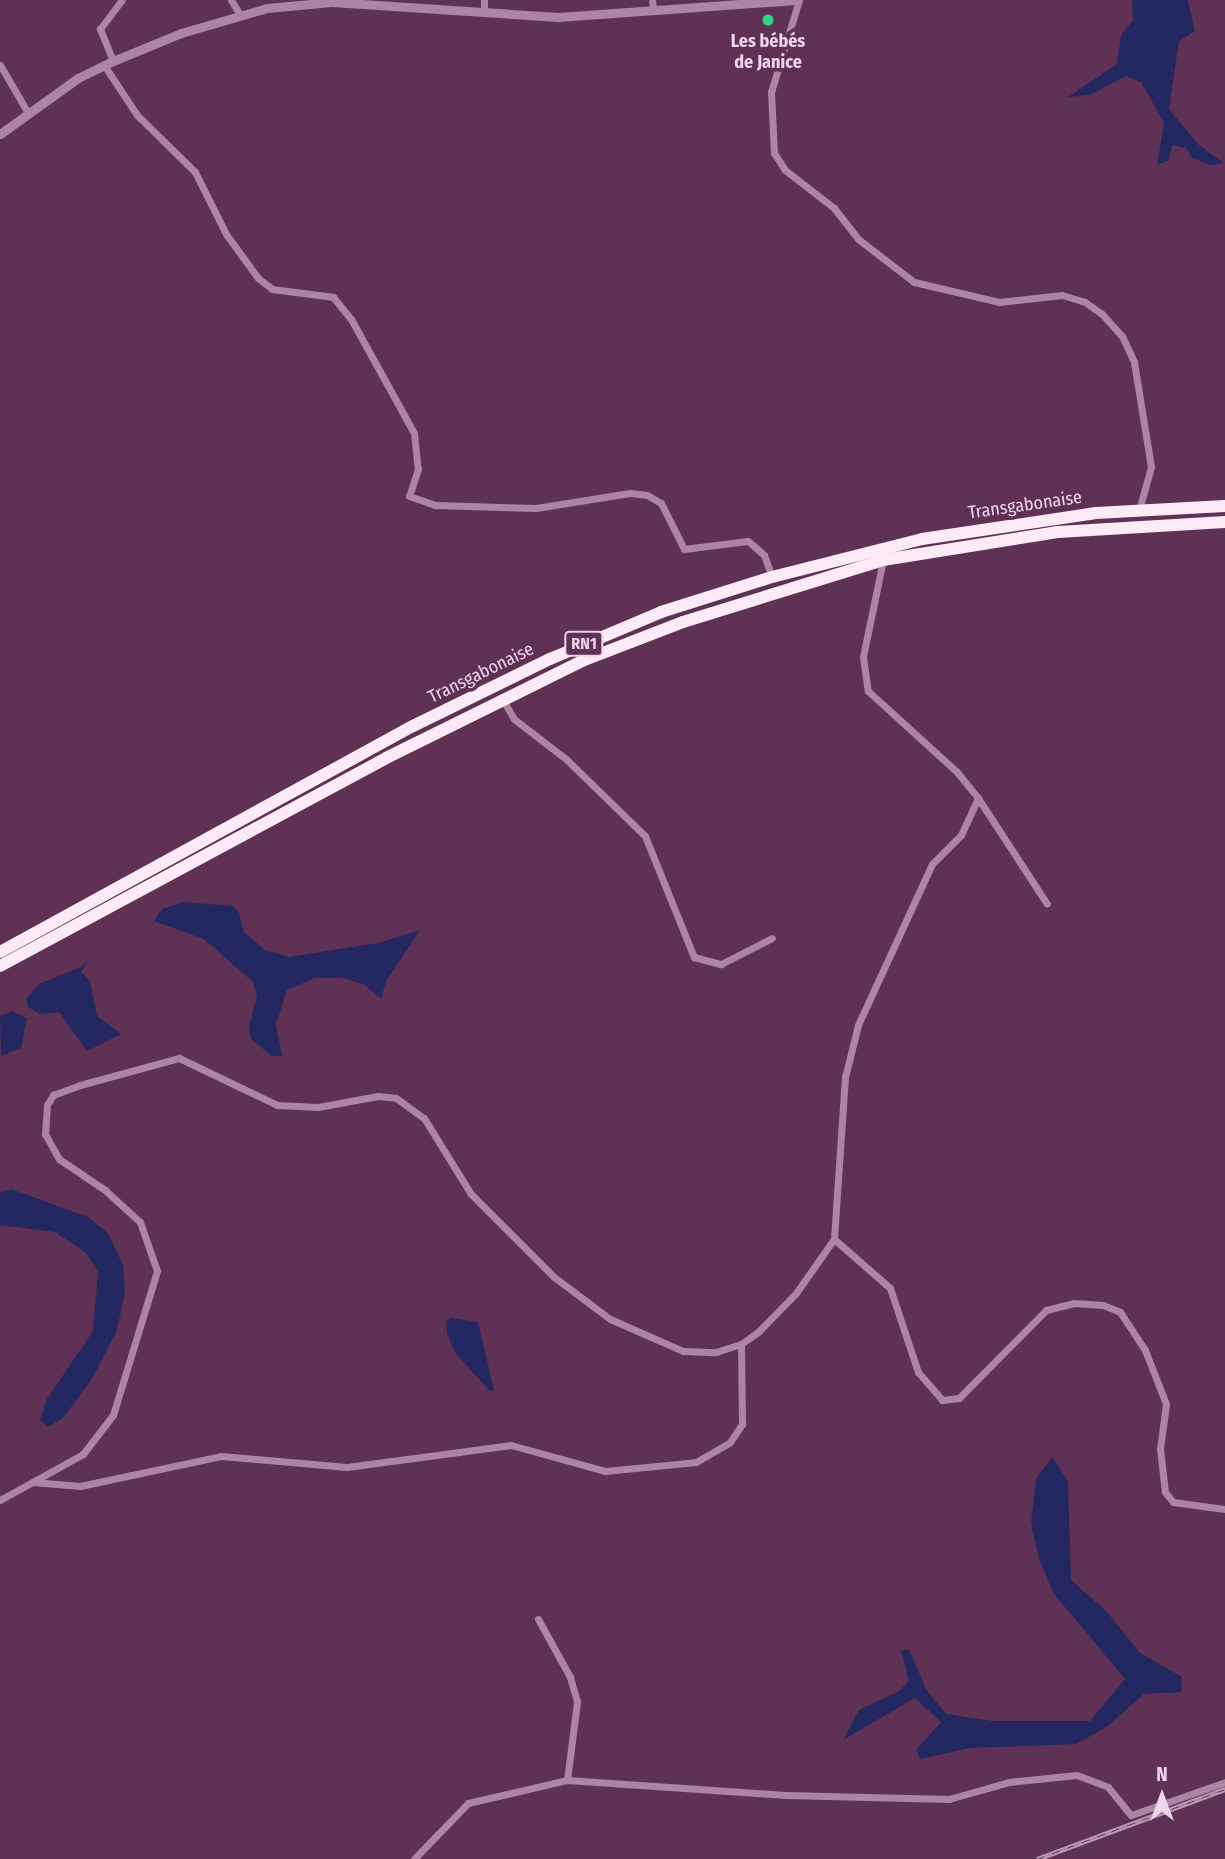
<!DOCTYPE html>
<meta charset="utf-8">
<style>
body{margin:0}
#map{position:relative;width:1225px;height:1859px;overflow:hidden;background:#5e3155;font-family:"Fira Sans Condensed",sans-serif}
div>[style]{position:absolute}
.water>*{inset:0;background:#22285f}
.minor>*{height:7px;margin:-3.5px;padding:0 3.5px;transform-origin:3.5px;border-radius:3.5px;background:#ae83a4}
.tertiary>*{height:9px;margin:-4.5px;padding:0 4.5px;transform-origin:4.5px;border-radius:4.5px;background:#ae83a4}
.trunk>*{height:12px;margin:-6px;padding:0 6px;transform-origin:6px;border-radius:6px;background:#fceaf7}
.rail>*{height:5px;margin-top:-2.5px;transform-origin:0;background:repeating-linear-gradient(90deg,#5e3155 0 8px,#bc9ab4 0 16px);box-sizing:border-box;border-block:2px solid #bc9ab4}
.dots>*{width:19px;height:19px;translate:-50% -50%;box-sizing:border-box;border:4px solid #5e3155;border-radius:50%}
span{translate:-50% -50%;white-space:nowrap;text-align:center;line-height:1.15;-webkit-text-stroke:7px #5e3155;paint-order:stroke}
.shield-label span{padding:2px 5px;background:#5e3155;border:2px solid;border-radius:5px;-webkit-text-stroke-width:0}
.shield-label{font-size:16px;color:#f0d4e9;font-weight:700}
.poi-label{font-size:18px;color:#f0d4e9;font-weight:700}
.street-label{font-size:18px;color:#f0d4e9}
.north{position:absolute;left:1127px;top:1761px;width:70px;height:70px;-webkit-text-stroke:5px #5e3155;paint-order:stroke;rotate:0deg;font-size:19px;font-weight:700;line-height:28px;text-align:center;color:#f0d4e9}
.north::after{content:'';display:block;margin:auto;width:24px;height:32px;background:#f0d4e9;clip-path:polygon(50% 0,100% 100%,50% 72%,0 100%)}
</style>
<div id="map">
<div class="water">
<i style="clip-path:polygon(1132px 0,1188px 0,1195px 31px,1179px 41px,1169px 109px,1199px 145px,1224px 163px,1211px 165px,1192px 158px,1186px 148px,1172px 145px,1169px 160px,1157px 165px,1164px 123px,1141px 82px,1126px 76px,1090px 95px,1068px 97px,1117px 64px,1121px 35px,1133px 20px)"></i>
<i style="clip-path:polygon(184px 902px,233px 906px,239px 913px,244px 932px,265px 950px,289px 957px,378px 943px,420px 930px,386px 981px,381px 999px,365px 985px,343px 978px,315px 978px,287px 990px,276px 1024px,282px 1056px,272px 1056px,251px 1039px,249px 1027px,257px 996px,253px 982px,204px 939px,154px 921px,162px 909px)"></i>
<i style="clip-path:polygon(89px 957px,81px 972px,90px 981px,97px 1016px,121px 1034px,87px 1051px,59px 1012px,40px 1014px,28px 1007px,26px 999px,39px 984px,81px 967px)"></i>
<i style="clip-path:polygon(12px 1011px,27px 1018px,21px 1048px,1px 1056px,0 1016px)"></i>
<i style="clip-path:polygon(11px 1189px,88px 1217px,108px 1233px,123px 1265px,125px 1292px,117px 1330px,92px 1379px,63px 1418px,48px 1427px,40px 1420px,47px 1399px,93px 1331px,98px 1272px,86px 1253px,55px 1232px,0 1225px,0 1193px)"></i>
<i style="clip-path:polygon(451px 1318px,478px 1322px,494px 1390px,490px 1391px,456px 1354px,447px 1334px,446px 1321px)"></i>
<i style="clip-path:polygon(1052px 1457px,1068px 1481px,1071px 1580px,1107px 1612px,1140px 1653px,1182px 1677px,1181px 1692px,1144px 1694px,1108px 1726px,1076px 1744px,970px 1748px,920px 1759px,916px 1750px,941px 1722px,915px 1698px,843px 1740px,859px 1710px,899px 1691px,909px 1681px,901px 1650px,909px 1649px,926px 1689px,946px 1714px,993px 1721px,1090px 1721px,1125px 1679px,1054px 1594px,1039px 1559px,1031px 1523px,1036px 1479px)"></i>
</div>
<div class="minor">
<i style="left:231px;top:0;width:17px;rotate:59deg"></i>
<i style="left:652px;top:0;width:8px;rotate:83deg"></i>
<i style="left:799px;top:0;width:96px;rotate:106.9deg"></i>
<i style="left:771px;top:92px;width:61px;rotate:87.2deg"></i>
<i style="left:774px;top:153px;width:20px;rotate:57deg"></i>
<i style="left:785px;top:170px;width:62px;rotate:37.8deg"></i>
<i style="left:834px;top:208px;width:39px;rotate:52deg"></i>
<i style="left:858px;top:239px;width:71px;rotate:37.5deg"></i>
<i style="left:914px;top:282px;width:87px;rotate:13.2deg"></i>
<i style="left:999px;top:302px;width:63px;rotate:-6.3deg"></i>
<i style="left:1062px;top:295px;width:24px;rotate:17deg"></i>
<i style="left:1085px;top:302px;width:21px;rotate:35deg"></i>
<i style="left:1102px;top:314px;width:30px;rotate:48deg"></i>
<i style="left:1122px;top:336px;width:29px;rotate:65deg"></i>
<i style="left:1134px;top:362px;width:106px;rotate:80.8deg"></i>
<i style="left:1151px;top:467px;width:45px;rotate:105.6deg"></i>
<i style="left:484px;top:13px;width:13px;rotate:-90deg"></i>
<i style="left:113px;top:61px;width:35px;rotate:-112deg"></i>
<i style="left:100px;top:29px;width:36px;rotate:-53deg"></i>
<i style="left:0;top:65px;width:56px;rotate:59.7deg"></i>
<i style="left:104px;top:65px;width:60px;rotate:56.6deg"></i>
<i style="left:137px;top:115px;width:81px;rotate:44.5deg"></i>
<i style="left:195px;top:172px;width:69px;rotate:63.4deg"></i>
<i style="left:226px;top:234px;width:54px;rotate:54deg"></i>
<i style="left:258px;top:278px;width:18px;rotate:38deg"></i>
<i style="left:272px;top:289px;width:62px;rotate:7.5deg"></i>
<i style="left:333px;top:297px;width:28px;rotate:51deg"></i>
<i style="left:351px;top:319px;width:130px;rotate:61.1deg"></i>
<i style="left:414px;top:433px;width:36px;rotate:84deg"></i>
<i style="left:418px;top:469px;width:28px;rotate:108deg"></i>
<i style="left:409px;top:496px;width:28px;rotate:19deg"></i>
<i style="left:435px;top:505px;width:101px;rotate:1.7deg"></i>
<i style="left:536px;top:508px;width:95px;rotate:-9.1deg"></i>
<i style="left:630px;top:493px;width:17px;rotate:7deg"></i>
<i style="left:647px;top:495px;width:16px;rotate:30deg"></i>
<i style="left:661px;top:503px;width:51px;rotate:63.4deg"></i>
<i style="left:684px;top:549px;width:64px;rotate:-7.1deg"></i>
<i style="left:748px;top:541px;width:21px;rotate:41deg"></i>
<i style="left:764px;top:555px;width:23px;rotate:70deg"></i>
<i style="left:883px;top:560px;width:99px;rotate:101.7deg"></i>
<i style="left:863px;top:657px;width:34px;rotate:82deg"></i>
<i style="left:868px;top:691px;width:120px;rotate:42.3deg"></i>
<i style="left:957px;top:772px;width:33px;rotate:51deg"></i>
<i style="left:978px;top:798px;width:41px;rotate:114.7deg"></i>
<i style="left:961px;top:835px;width:41px;rotate:135deg"></i>
<i style="left:932px;top:864px;width:177px;rotate:114.7deg"></i>
<i style="left:858px;top:1025px;width:54px;rotate:104deg"></i>
<i style="left:845px;top:1077px;width:162px;rotate:93.9deg"></i>
<i style="left:834px;top:1239px;width:74px;rotate:41.2deg"></i>
<i style="left:890px;top:1288px;width:89px;rotate:71.6deg"></i>
<i style="left:918px;top:1372px;width:37px;rotate:49deg"></i>
<i style="left:942px;top:1400px;width:17px;rotate:-7deg"></i>
<i style="left:959px;top:1398px;width:124px;rotate:-45.3deg"></i>
<i style="left:1046px;top:1310px;width:29px;rotate:-14deg"></i>
<i style="left:1074px;top:1303px;width:29px;rotate:4deg"></i>
<i style="left:1103px;top:1305px;width:18px;rotate:22deg"></i>
<i style="left:1120px;top:1312px;width:45px;rotate:56.7deg"></i>
<i style="left:1145px;top:1350px;width:58px;rotate:68.7deg"></i>
<i style="left:1166px;top:1404px;width:45px;rotate:97.6deg"></i>
<i style="left:1160px;top:1449px;width:43px;rotate:83.4deg"></i>
<i style="left:1165px;top:1492px;width:13px;rotate:51deg"></i>
<i style="left:1173px;top:1502px;width:52px;rotate:7.7deg"></i>
<i style="left:503px;top:700px;width:22px;rotate:60deg"></i>
<i style="left:514px;top:719px;width:66px;rotate:37.6deg"></i>
<i style="left:566px;top:759px;width:110px;rotate:44.3deg"></i>
<i style="left:645px;top:836px;width:131px;rotate:68deg"></i>
<i style="left:694px;top:957px;width:28px;rotate:15deg"></i>
<i style="left:721px;top:964px;width:57px;rotate:-27deg"></i>
<i style="left:978px;top:798px;width:126px;rotate:56.9deg"></i>
<i style="left:33px;top:1482px;width:47px;rotate:4.9deg"></i>
<i style="left:80px;top:1486px;width:144px;rotate:-12deg"></i>
<i style="left:221px;top:1456px;width:126px;rotate:5deg"></i>
<i style="left:347px;top:1467px;width:165px;rotate:-7.6deg"></i>
<i style="left:511px;top:1445px;width:98px;rotate:15.5deg"></i>
<i style="left:605px;top:1471px;width:91px;rotate:-5.6deg"></i>
<i style="left:696px;top:1462px;width:39px;rotate:-30deg"></i>
<i style="left:730px;top:1442px;width:22px;rotate:-56deg"></i>
<i style="left:742px;top:1424px;width:80px;rotate:-90.7deg"></i>
<i style="left:0;top:1500px;width:95px;rotate:-29deg"></i>
<i style="left:83px;top:1454px;width:49px;rotate:-52.4deg"></i>
<i style="left:113px;top:1415px;width:151px;rotate:-73deg"></i>
<i style="left:157px;top:1271px;width:52px;rotate:-109.1deg"></i>
<i style="left:140px;top:1222px;width:47px;rotate:-137.6deg"></i>
<i style="left:105px;top:1190px;width:55px;rotate:-146deg"></i>
<i style="left:59px;top:1159px;width:29px;rotate:-119deg"></i>
<i style="left:45px;top:1134px;width:29px;rotate:-86deg"></i>
<i style="left:47px;top:1105px;width:12px;rotate:-59deg"></i>
<i style="left:53px;top:1095px;width:29px;rotate:-20deg"></i>
<i style="left:80px;top:1085px;width:103px;rotate:-15.3deg"></i>
<i style="left:179px;top:1058px;width:109px;rotate:25.6deg"></i>
<i style="left:277px;top:1105px;width:41px;rotate:2.8deg"></i>
<i style="left:318px;top:1107px;width:61px;rotate:-10.4deg"></i>
<i style="left:378px;top:1096px;width:18px;rotate:6deg"></i>
<i style="left:396px;top:1098px;width:34px;rotate:36deg"></i>
<i style="left:424px;top:1118px;width:89px;rotate:58.3deg"></i>
<i style="left:471px;top:1194px;width:117px;rotate:45deg"></i>
<i style="left:554px;top:1277px;width:70px;rotate:36.9deg"></i>
<i style="left:610px;top:1319px;width:80px;rotate:23.7deg"></i>
<i style="left:683px;top:1351px;width:33px;rotate:2deg"></i>
<i style="left:716px;top:1352px;width:26px;rotate:-18deg"></i>
<i style="left:741px;top:1344px;width:21px;rotate:-35deg"></i>
<i style="left:758px;top:1332px;width:54px;rotate:-45.7deg"></i>
<i style="left:796px;top:1293px;width:66px;rotate:-54.9deg"></i>
<i style="left:538px;top:1619px;width:66px;rotate:61.1deg"></i>
<i style="left:570px;top:1677px;width:26px;rotate:74deg"></i>
<i style="left:577px;top:1702px;width:79px;rotate:97.3deg"></i>
<i style="left:414px;top:1859px;width:78px;rotate:-46deg"></i>
<i style="left:468px;top:1803px;width:102px;rotate:-13.1deg"></i>
<i style="left:567px;top:1780px;width:219px;rotate:3.9deg"></i>
<i style="left:785px;top:1795px;width:164px;rotate:1.4deg"></i>
<i style="left:949px;top:1799px;width:62px;rotate:-15.8deg"></i>
<i style="left:1009px;top:1782px;width:68px;rotate:-5.9deg"></i>
<i style="left:1077px;top:1775px;width:33px;rotate:21deg"></i>
<i style="left:1108px;top:1787px;width:36px;rotate:51deg"></i>
<i style="left:1131px;top:1815px;width:100px;rotate:-19.3deg"></i>
</div>
<div class="tertiary">
<i style="left:0;top:134px;width:96px;rotate:-35.7deg"></i>
<i style="left:78px;top:78px;width:39px;rotate:-26deg"></i>
<i style="left:113px;top:61px;width:74px;rotate:-22.4deg"></i>
<i style="left:181px;top:33px;width:90px;rotate:-16.2deg"></i>
<i style="left:267px;top:8px;width:65px;rotate:-5.3deg"></i>
<i style="left:332px;top:2px;width:226px;rotate:3.8deg"></i>
<i style="left:558px;top:17px;width:239px;rotate:-4.1deg"></i>
</div>
<div class="trunk">
<i style="left:0;top:952px;width:471px;rotate:-28.7deg"></i>
<i style="left:413px;top:726px;width:153px;rotate:-26.1deg"></i>
<i style="left:550px;top:659px;width:121px;rotate:-22.9deg"></i>
<i style="left:661px;top:612px;width:116px;rotate:-17.5deg"></i>
<i style="left:772px;top:577px;width:155px;rotate:-14.2deg"></i>
<i style="left:922px;top:539px;width:176px;rotate:-8.5deg"></i>
<i style="left:1096px;top:513px;width:129px;rotate:-3.1deg"></i>
<i style="left:0;top:966px;width:438px;rotate:-28.3deg"></i>
<i style="left:386px;top:758px;width:219px;rotate:-26.3deg"></i>
<i style="left:582px;top:661px;width:108px;rotate:-21.1deg"></i>
<i style="left:683px;top:622px;width:209px;rotate:-17.2deg"></i>
<i style="left:883px;top:560px;width:177px;rotate:-9.1deg"></i>
<i style="left:1058px;top:532px;width:167px;rotate:-3.4deg"></i>
</div>
<div class="rail">
<i style="left:1037px;top:1859px;width:201px;rotate:-20.4deg"></i>
</div>
<div class="dots">
<i style="left:768px;top:20px;background:#31d882"></i>
</div>
<div class="shield-label">
<span style="left:584px;top:644px">RN1</span>
</div>
<div class="poi-label">
<span style="left:768px;top:52px">Les bébés<br>de Janice</span>
</div>
<div class="street-label">
<span style="left:1025px;top:505px;rotate:-8deg">Transgabonaise</span>
<span style="left:481px;top:673px;rotate:-26deg">Transgabonaise</span>
</div>
<div class="north">N</div>
</div>
